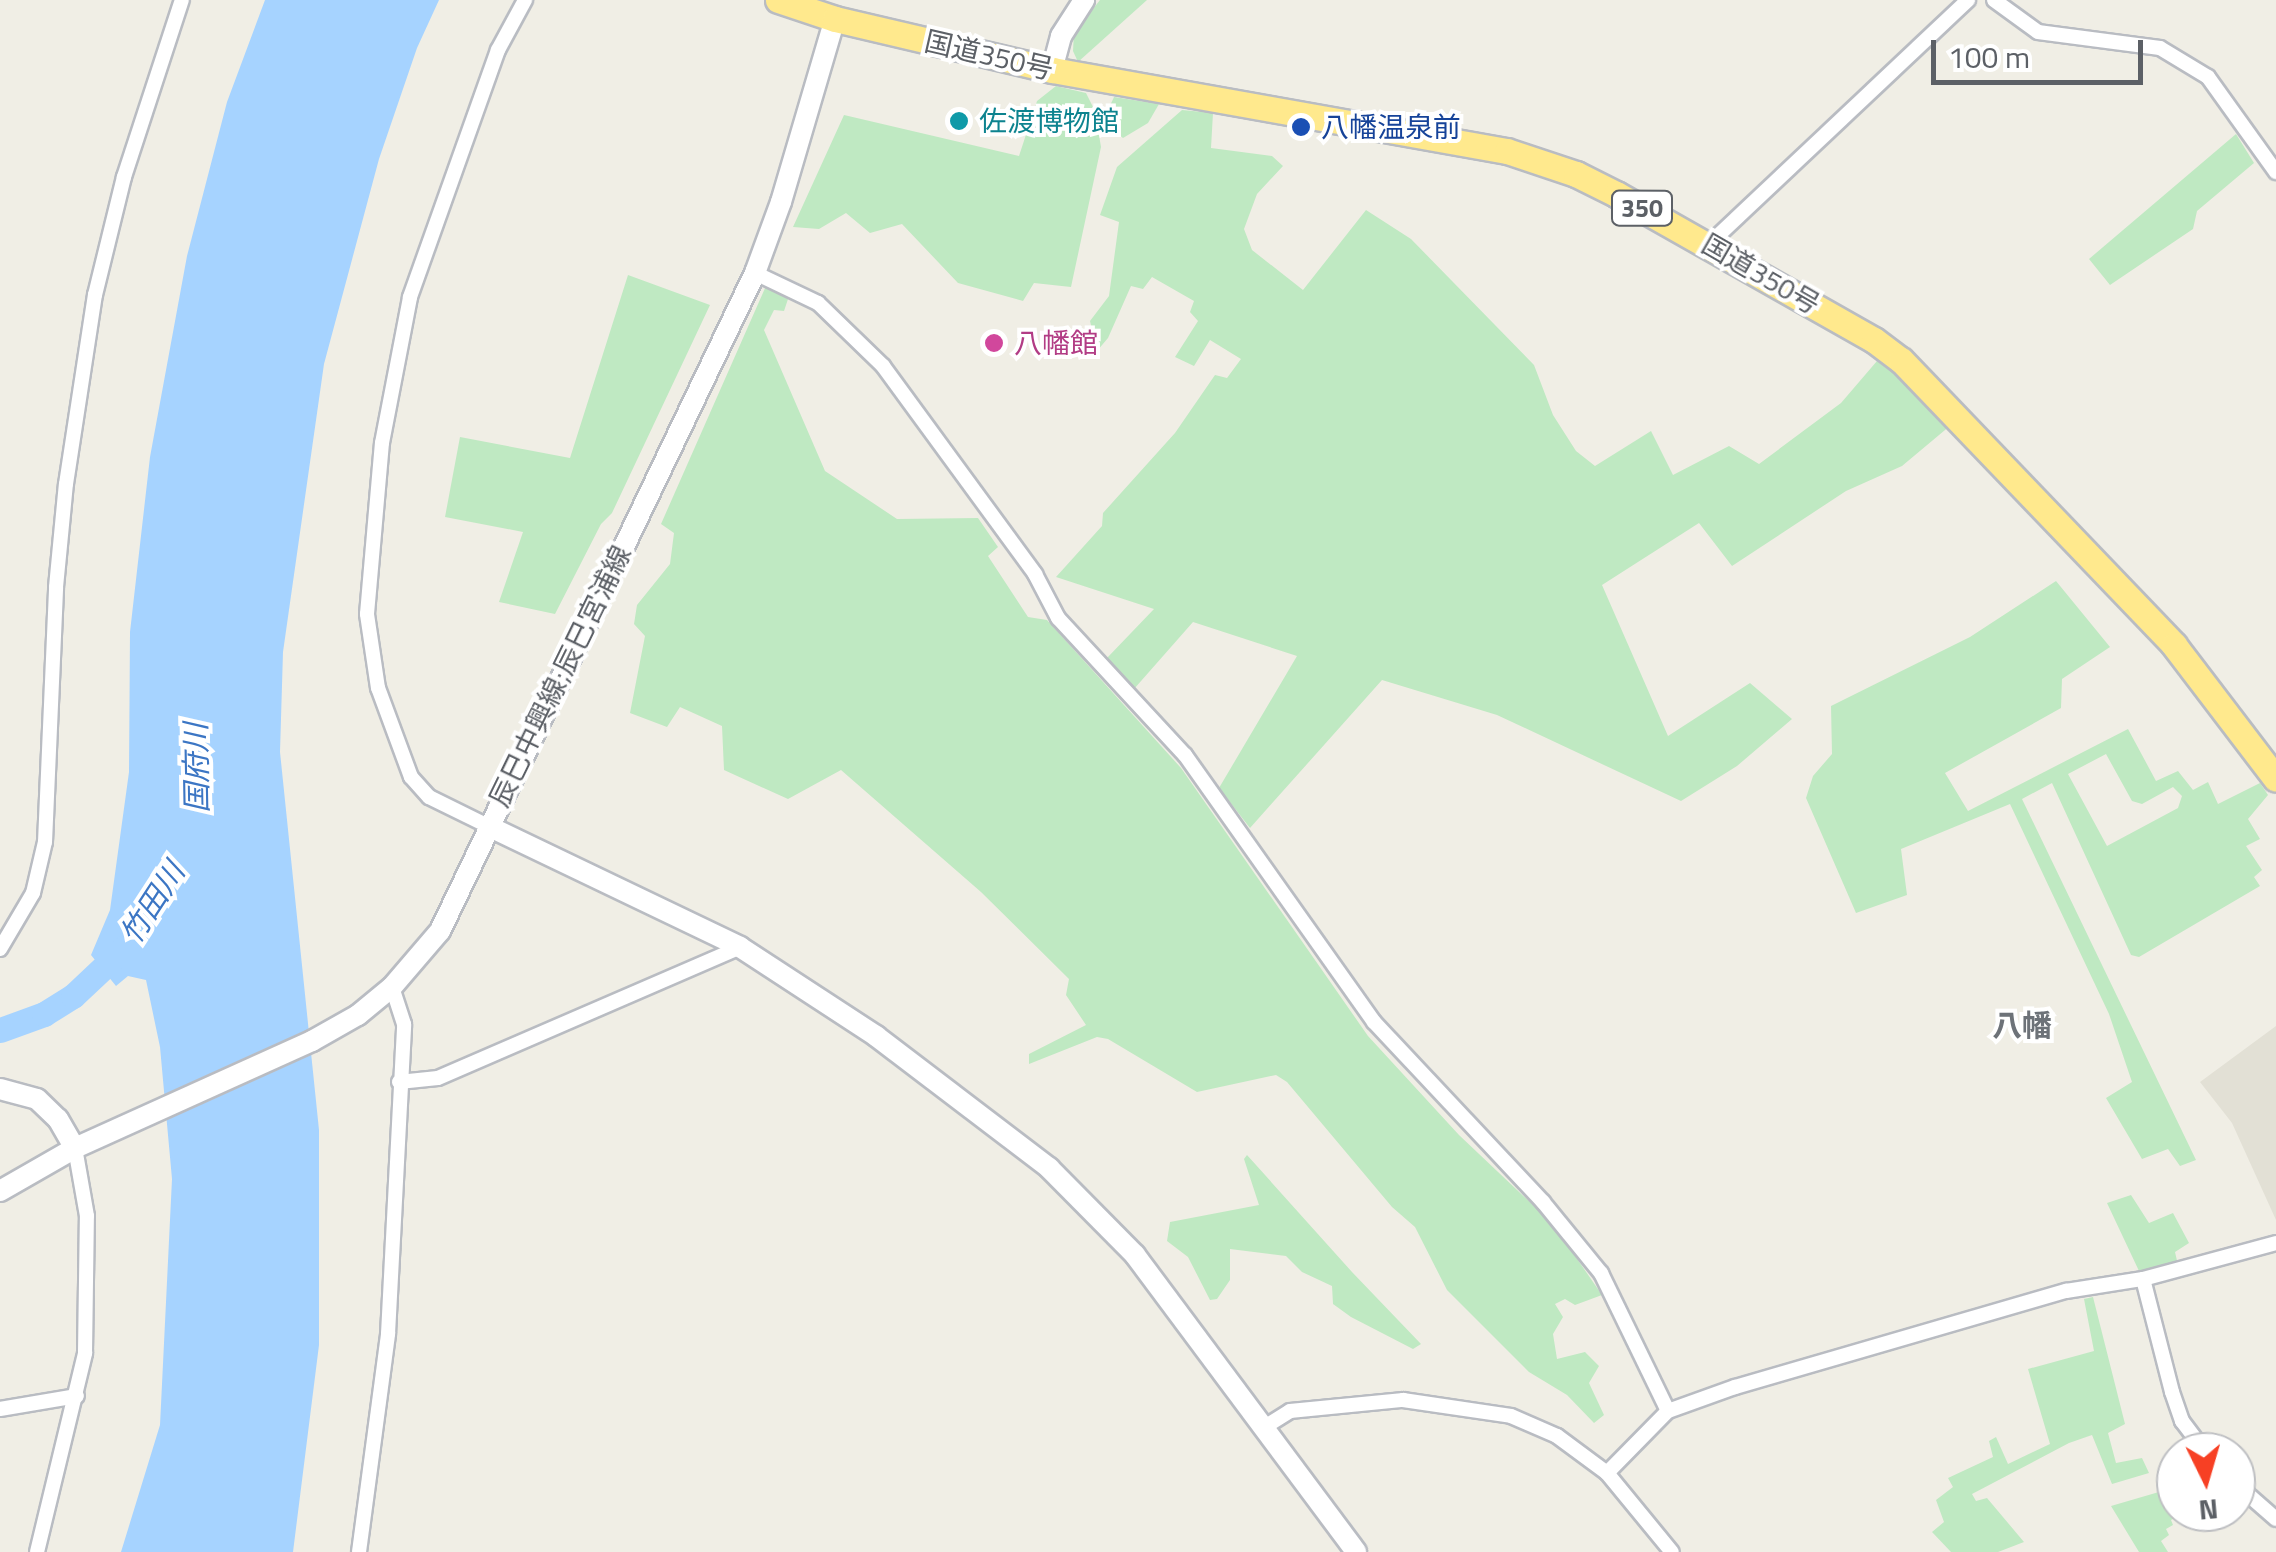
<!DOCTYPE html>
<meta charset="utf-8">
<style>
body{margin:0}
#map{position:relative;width:2276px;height:1552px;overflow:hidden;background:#f0eee5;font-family:"Titillium Web","Noto Sans JP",sans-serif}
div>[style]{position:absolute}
.education>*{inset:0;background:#e2e0d5}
.green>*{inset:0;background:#bfe9c2}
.water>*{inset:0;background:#a6d3ff}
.river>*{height:25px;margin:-12.5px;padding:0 12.5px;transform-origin:12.5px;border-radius:12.5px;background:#a6d3ff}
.roads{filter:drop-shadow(2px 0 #b9bcc2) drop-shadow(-2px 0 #b9bcc2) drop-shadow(0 2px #b9bcc2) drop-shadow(0 -2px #b9bcc2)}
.street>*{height:14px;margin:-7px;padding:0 7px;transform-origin:7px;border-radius:7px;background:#fff}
.secondary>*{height:20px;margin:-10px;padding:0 10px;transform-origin:10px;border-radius:10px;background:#fff}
.highway>*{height:25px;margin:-12.5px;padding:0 12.5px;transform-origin:12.5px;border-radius:12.5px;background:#ffe98d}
.dots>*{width:28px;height:28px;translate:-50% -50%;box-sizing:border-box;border:5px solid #fff;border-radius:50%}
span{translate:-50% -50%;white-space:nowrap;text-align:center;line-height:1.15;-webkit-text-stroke:8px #fff;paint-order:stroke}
.shield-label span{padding:2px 8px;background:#fff;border:2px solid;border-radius:8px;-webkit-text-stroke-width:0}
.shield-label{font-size:25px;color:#5c6066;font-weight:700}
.street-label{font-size:28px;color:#5c6066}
.culture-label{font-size:28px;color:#0d838f}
.left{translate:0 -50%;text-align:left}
.transit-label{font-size:28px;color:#164399}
.hotel-label{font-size:28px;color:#b23c85}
.water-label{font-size:30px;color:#3c76c4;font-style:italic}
.neighbourhood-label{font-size:30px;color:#6d7278;font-weight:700}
.north{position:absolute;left:2156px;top:1432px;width:100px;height:100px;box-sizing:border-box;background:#fff;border:2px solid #bebfc2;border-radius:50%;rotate:175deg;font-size:28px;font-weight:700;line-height:40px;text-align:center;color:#5c6066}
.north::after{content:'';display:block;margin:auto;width:35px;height:45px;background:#f74024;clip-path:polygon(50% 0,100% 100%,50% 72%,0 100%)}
.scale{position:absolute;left:1931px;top:40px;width:212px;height:45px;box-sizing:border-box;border:5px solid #5c6066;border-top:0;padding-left:12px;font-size:30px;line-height:35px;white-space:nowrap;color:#5c6066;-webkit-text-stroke:8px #fff;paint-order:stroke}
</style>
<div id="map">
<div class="education">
<i style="clip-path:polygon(2276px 1026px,2276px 1220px,2232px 1123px,2200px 1082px)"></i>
</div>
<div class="green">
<i style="clip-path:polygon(1100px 0,1147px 0,1078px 62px,1073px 51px,1074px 33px)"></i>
<i style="clip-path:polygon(1056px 86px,1086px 93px,1095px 111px,1101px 147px,1071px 287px,1034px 283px,1023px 301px,958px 283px,902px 224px,870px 233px,846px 213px,819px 229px,793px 227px,844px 115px,1019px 156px,1037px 101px)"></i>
<i style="clip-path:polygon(1114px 97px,1159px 104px,1148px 123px,1123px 138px,1108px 126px,1107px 112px)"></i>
<i style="clip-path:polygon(1182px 110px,1213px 113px,1211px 148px,1272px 156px,1283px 166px,1257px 194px,1244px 229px,1252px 250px,1303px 290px,1366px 210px,1411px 239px,1534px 365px,1553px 415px,1576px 451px,1595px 466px,1651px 431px,1673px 475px,1729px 446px,1759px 464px,1841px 403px,1877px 361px,1912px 387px,1951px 425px,1902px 466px,1846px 491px,1732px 566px,1699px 523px,1602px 585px,1668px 736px,1750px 683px,1792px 719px,1737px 766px,1681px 801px,1497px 715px,1382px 680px,1250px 828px,1219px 788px,1297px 656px,1193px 622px,1134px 689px,1107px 658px,1154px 609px,1056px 577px,1102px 526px,1103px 513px,1175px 433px,1215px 375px,1227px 378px,1241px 359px,1210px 340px,1194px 366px,1175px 357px,1198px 321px,1190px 312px,1194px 301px,1152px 277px,1143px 289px,1131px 286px,1108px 338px,1097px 351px,1090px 321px,1109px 296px,1119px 222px,1100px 215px,1117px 167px)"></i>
<i style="clip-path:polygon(2236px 134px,2254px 163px,2197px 211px,2193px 229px,2110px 285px,2089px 259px)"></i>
<i style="clip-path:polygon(628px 275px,710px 305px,612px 513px,601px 524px,555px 614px,499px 602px,523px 532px,445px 517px,460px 437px,570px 458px)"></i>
<i style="clip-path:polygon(766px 286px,789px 296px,784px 311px,774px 310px,764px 330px,825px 471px,897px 519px,978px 518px,998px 547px,988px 556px,1028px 617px,1047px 620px,1181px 768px,1368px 1036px,1459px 1135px,1553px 1224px,1602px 1295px,1575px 1305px,1565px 1299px,1555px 1304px,1563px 1317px,1553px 1334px,1557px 1359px,1585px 1352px,1599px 1366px,1589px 1383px,1604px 1415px,1594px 1423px,1567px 1395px,1529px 1372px,1447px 1290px,1415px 1227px,1392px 1207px,1287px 1082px,1276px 1075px,1197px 1092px,1108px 1039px,1097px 1037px,1029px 1064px,1029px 1054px,1086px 1025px,1066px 995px,1069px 979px,981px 892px,841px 770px,788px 799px,724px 770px,722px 726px,680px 707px,667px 727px,630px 713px,645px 636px,634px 624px,637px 605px,670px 564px,674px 533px,661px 524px)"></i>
<i style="clip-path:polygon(evenodd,2056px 581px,2110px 647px,2062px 679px,2061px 708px,1945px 773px,1968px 811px,2128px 729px,2156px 781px,2178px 771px,2193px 790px,2208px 782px,2218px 804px,2260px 783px,2268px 795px,2248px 819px,2260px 839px,2246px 846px,2262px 870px,2254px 877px,2260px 886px,2139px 957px,2131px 955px,2052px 783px,2022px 799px,2196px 1160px,2180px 1166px,2168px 1149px,2142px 1159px,2106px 1098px,2132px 1082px,2109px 1014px,2010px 804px,1901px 849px,1907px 895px,1856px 913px,1806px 798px,1813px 776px,1832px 754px,1831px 706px,1970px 637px,2056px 581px,2106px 754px,2132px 801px,2142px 804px,2173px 787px,2182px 796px,2178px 808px,2107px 846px,2068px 774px,2106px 754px)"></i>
<i style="clip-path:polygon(1247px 1155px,1352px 1272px,1421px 1344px,1413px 1349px,1351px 1317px,1333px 1304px,1332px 1286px,1302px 1272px,1286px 1256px,1230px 1249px,1230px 1280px,1217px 1299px,1210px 1300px,1188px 1257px,1167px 1241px,1170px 1222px,1259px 1205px,1244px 1159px)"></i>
<i style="clip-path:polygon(2131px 1195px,2149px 1223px,2173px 1213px,2189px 1243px,2175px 1252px,2178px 1265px,2139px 1271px,2107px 1203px)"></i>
<i style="clip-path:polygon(2093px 1297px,2125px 1424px,2108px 1433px,2116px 1463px,2142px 1458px,2149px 1473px,2112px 1484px,2092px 1435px,2069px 1443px,1972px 1494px,1976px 1501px,1987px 1498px,2024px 1542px,1998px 1552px,1951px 1552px,1932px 1532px,1944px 1522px,1936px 1500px,1953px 1487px,1948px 1478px,1993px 1457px,1989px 1441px,1996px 1437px,2008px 1464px,2050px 1444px,2028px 1369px,2094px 1351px,2084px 1299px)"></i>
<i style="clip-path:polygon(2176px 1487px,2176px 1512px,2186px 1512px,2171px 1520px,2173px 1525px,2166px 1529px,2169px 1535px,2161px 1541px,2168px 1552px,2139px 1552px,2111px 1506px)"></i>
</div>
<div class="water">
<i style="clip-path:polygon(265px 0,439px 0,417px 48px,379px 159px,324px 364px,283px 652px,280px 752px,319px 1130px,319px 1345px,293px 1552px,121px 1552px,160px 1425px,172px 1179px,160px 1047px,146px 980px,128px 976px,116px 986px,91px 955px,110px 910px,129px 772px,130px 632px,150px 457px,187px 256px,227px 102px)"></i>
</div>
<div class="river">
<i style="left:0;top:1030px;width:47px;rotate:-20deg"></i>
<i style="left:44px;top:1014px;width:34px;rotate:-32deg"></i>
<i style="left:73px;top:996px;width:71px;rotate:-43.3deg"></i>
</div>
<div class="roads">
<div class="street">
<i style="left:1994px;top:0;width:54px;rotate:36deg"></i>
<i style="left:2038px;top:32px;width:123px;rotate:7.5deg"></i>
<i style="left:2160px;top:48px;width:56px;rotate:31.1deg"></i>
<i style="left:2208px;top:77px;width:117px;rotate:54.4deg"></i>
<i style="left:1709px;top:244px;width:356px;rotate:-43.3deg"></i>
<i style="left:755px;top:273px;width:70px;rotate:25.5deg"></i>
<i style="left:818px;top:303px;width:91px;rotate:44.1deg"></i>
<i style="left:883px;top:366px;width:258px;rotate:53.8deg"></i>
<i style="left:1035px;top:574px;width:50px;rotate:62.4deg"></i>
<i style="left:1058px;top:618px;width:187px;rotate:47.2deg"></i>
<i style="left:1185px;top:755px;width:327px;rotate:54.7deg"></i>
<i style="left:1374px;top:1022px;width:247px;rotate:46.8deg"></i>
<i style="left:1543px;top:1202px;width:92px;rotate:50.8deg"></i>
<i style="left:1601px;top:1273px;width:153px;rotate:64.1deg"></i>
<i style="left:488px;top:826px;width:66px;rotate:-153.8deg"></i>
<i style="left:429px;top:797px;width:27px;rotate:-132deg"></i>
<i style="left:411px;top:777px;width:95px;rotate:-110.3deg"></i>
<i style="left:378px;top:688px;width:75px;rotate:-98.5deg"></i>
<i style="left:367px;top:614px;width:172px;rotate:-85deg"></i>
<i style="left:382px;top:443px;width:149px;rotate:-79.1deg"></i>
<i style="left:410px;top:297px;width:262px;rotate:-70.4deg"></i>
<i style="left:498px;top:50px;width:57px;rotate:-61.6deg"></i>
<i style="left:0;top:949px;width:65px;rotate:-59.5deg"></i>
<i style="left:33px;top:893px;width:52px;rotate:-76.8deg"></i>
<i style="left:45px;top:842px;width:255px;rotate:-87.5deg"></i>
<i style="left:56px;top:587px;width:103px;rotate:-84.5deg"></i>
<i style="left:66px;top:484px;width:191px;rotate:-81.3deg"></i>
<i style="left:95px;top:295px;width:122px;rotate:-76.2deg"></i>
<i style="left:124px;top:177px;width:186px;rotate:-71.9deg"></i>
<i style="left:399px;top:1082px;width:39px;rotate:-6deg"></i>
<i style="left:438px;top:1078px;width:329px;rotate:-23.4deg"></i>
<i style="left:2143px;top:1279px;width:117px;rotate:75.6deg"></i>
<i style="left:2172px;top:1392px;width:31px;rotate:71deg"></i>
<i style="left:2182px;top:1421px;width:39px;rotate:53deg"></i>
<i style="left:0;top:1409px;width:78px;rotate:-9.6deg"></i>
<i style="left:1263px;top:1428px;width:32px;rotate:-32deg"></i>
<i style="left:1290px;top:1411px;width:114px;rotate:-5.6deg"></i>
<i style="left:1403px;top:1400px;width:109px;rotate:8.4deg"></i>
<i style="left:1511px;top:1416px;width:50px;rotate:23.5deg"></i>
<i style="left:1557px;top:1436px;width:62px;rotate:36.5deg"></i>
<i style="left:1607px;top:1473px;width:102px;rotate:50.6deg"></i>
<i style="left:1607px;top:1473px;width:87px;rotate:-45.5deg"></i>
<i style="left:1668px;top:1411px;width:71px;rotate:-19.7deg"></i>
<i style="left:1735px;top:1387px;width:345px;rotate:-16.2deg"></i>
<i style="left:2066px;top:1291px;width:78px;rotate:-8.9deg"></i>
<i style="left:2143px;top:1279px;width:138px;rotate:-15.1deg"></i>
<i style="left:2236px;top:1484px;width:53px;rotate:41.2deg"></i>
<i style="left:37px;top:1552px;width:205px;rotate:-76.4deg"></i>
<i style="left:85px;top:1353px;width:137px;rotate:-89.2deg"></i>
<i style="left:87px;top:1216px;width:69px;rotate:-100deg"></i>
<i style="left:359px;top:1552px;width:220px;rotate:-82.4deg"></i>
<i style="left:388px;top:1334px;width:310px;rotate:-87deg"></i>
<i style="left:404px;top:1024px;width:39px;rotate:-108deg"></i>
</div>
<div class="secondary">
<i style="left:1052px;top:70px;width:35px;rotate:-75deg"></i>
<i style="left:1061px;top:36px;width:43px;rotate:-57.4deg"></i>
<i style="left:488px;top:826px;width:280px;rotate:25.6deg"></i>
<i style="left:740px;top:947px;width:163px;rotate:33.2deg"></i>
<i style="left:876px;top:1036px;width:218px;rotate:37.3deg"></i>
<i style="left:1049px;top:1168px;width:122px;rotate:45.3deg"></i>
<i style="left:1135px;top:1255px;width:370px;rotate:53.3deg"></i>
<i style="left:0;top:1089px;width:38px;rotate:15deg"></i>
<i style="left:37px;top:1099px;width:29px;rotate:44deg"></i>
<i style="left:58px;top:1119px;width:34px;rotate:60deg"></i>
<i style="left:0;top:1191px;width:86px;rotate:-29.8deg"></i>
<i style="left:75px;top:1148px;width:260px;rotate:-24.3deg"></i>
<i style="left:312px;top:1041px;width:53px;rotate:-29.5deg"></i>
<i style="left:358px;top:1015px;width:44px;rotate:-39.5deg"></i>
<i style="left:392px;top:987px;width:74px;rotate:-49.4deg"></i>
<i style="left:440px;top:931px;width:730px;rotate:-64.42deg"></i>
<i style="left:755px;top:273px;width:76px;rotate:-69.9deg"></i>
<i style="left:781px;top:202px;width:191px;rotate:-73.6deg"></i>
</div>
<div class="highway">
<i style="left:778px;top:0;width:60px;rotate:18.4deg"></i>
<i style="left:835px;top:19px;width:223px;rotate:13.2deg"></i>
<i style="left:1052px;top:70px;width:462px;rotate:10.1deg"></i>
<i style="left:1507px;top:151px;width:73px;rotate:18.4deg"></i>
<i style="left:1576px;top:174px;width:45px;rotate:26.6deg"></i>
<i style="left:1616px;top:194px;width:296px;rotate:29.5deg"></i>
<i style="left:1874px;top:340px;width:34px;rotate:37deg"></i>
<i style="left:1901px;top:360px;width:395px;rotate:46.2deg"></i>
<i style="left:2174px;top:645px;width:168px;rotate:52.7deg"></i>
</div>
</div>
<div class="dots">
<i style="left:959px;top:121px;background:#0f9aa8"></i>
<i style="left:1301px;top:127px;background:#1a4fb4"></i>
<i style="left:994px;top:343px;background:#d1479c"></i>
</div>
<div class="shield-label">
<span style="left:1642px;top:208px">350</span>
</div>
<div class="street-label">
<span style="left:989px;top:55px;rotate:13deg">国道350号</span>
<span style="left:1761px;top:274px;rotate:30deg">国道350号</span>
<span style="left:560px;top:676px;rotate:-64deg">辰巳中興線;辰巳宮浦線</span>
</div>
<div class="culture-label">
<span class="left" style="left:979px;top:121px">佐渡博物館</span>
</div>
<div class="transit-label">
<span class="left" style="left:1321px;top:127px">八幡温泉前</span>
</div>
<div class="hotel-label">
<span class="left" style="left:1014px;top:343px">八幡館</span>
</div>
<div class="water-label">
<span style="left:196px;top:768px;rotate:-91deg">国府川</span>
<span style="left:152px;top:903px;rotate:-57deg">竹田川</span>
</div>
<div class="neighbourhood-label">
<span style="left:2022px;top:1025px">八幡</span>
</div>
<div class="north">N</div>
<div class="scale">100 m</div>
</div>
